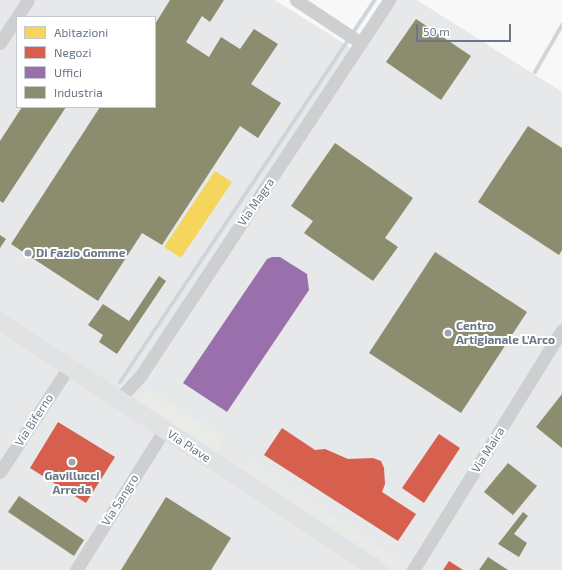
<!DOCTYPE html>
<style>
body{margin:0}
#map{position:relative;width:562px;height:570px;overflow:hidden;background:#f8f8f8;font-family:"Exo 2",sans-serif}
div>[style]{position:absolute}
.built>*{inset:0;background:#e7e8e9}
.green>*{inset:0;background:#e8ebe6}
.homes>*{inset:0;background:#f6d55c}
.shops>*{inset:0;background:#d6604d}
.offices>*{inset:0;background:#9970ab}
.industry>*{inset:0;background:#8c8c6e}
.stream>*{height:4px;margin:-2px;padding:0 2px;transform-origin:2px;border-radius:2px;background:#cfd5d9}
.minor>*{height:13px;margin:-6.5px;padding:0 6.5px;transform-origin:6.5px;border-radius:6.5px;background:#cecfd1}
.secondary>*{height:18px;margin:-9px;padding:0 9px;transform-origin:9px;border-radius:9px;background:#e1e2e3}
.dots>*{width:11px;height:11px;translate:-50% -50%;box-sizing:border-box;border:2px solid #fff;border-radius:50%}
span{translate:-50% -50%;white-space:nowrap;text-align:center;line-height:1.15;-webkit-text-stroke:4px #fff;paint-order:stroke}
.street-label{font-size:12px;color:#697787}
.poi-label{font-size:12px;color:#697787;font-weight:700}
.left{translate:0 -50%;text-align:left}
.legend{position:absolute;left:16px;top:16px;width:140px;height:92px;box-sizing:border-box;background:#fff;border:1px solid #c3c9cf;margin:0;padding:5px 7px;list-style:none;font-size:12px;color:#697787}
.legend li{display:flex;align-items:center;gap:8px;height:20px}
.legend b{width:20px;border:1px solid #c3c9cf}
.scale{position:absolute;left:416px;top:24px;width:95px;height:18px;box-sizing:border-box;border:2px solid #697787;border-top:0;padding-left:5px;font-size:12px;line-height:14px;white-space:nowrap;color:#697787;-webkit-text-stroke:3px #fff;paint-order:stroke}
</style>
<div id="map">
<div class="built">
<i style="clip-path:polygon(evenodd,0 0,275px 0,361px 54px,396px 0,417px 0,562px 92px,562px 570px,0 570px,0 0,17px 17px,155px 17px,155px 107px,17px 107px,17px 17px)"></i>
</div>
<div class="green">
<i style="clip-path:polygon(148px 389px,225px 438px,216px 452px,135px 400px)"></i>
<i style="clip-path:polygon(250px 462px,403px 563px,398px 570px,245px 469px)"></i>
</div>
<div class="homes">
<i style="clip-path:polygon(215px 171px,232px 182px,181px 258px,164px 247px)"></i>
</div>
<div class="shops">
<i style="clip-path:polygon(58px 422px,115px 457px,86px 503px,30px 468px)"></i>
<i style="clip-path:polygon(282px 428px,315px 450px,325px 449px,348px 459px,373px 458px,381px 461px,384px 468px,385px 484px,382px 492px,416px 514px,398px 541px,264px 455px)"></i>
<i style="clip-path:polygon(439px 434px,460px 448px,424px 503px,402px 488px)"></i>
<i style="clip-path:polygon(449px 561px,463px 570px,443px 570px)"></i>
</div>
<div class="offices">
<i style="clip-path:polygon(272px 257px,280px 257px,307px 274px,309px 290px,227px 412px,183px 383px,267px 259px)"></i>
</div>
<div class="industry">
<i style="clip-path:polygon(170px 0,224px 0,210px 22px,202px 16px,186px 42px,209px 57px,221px 37px,240px 49px,254px 29px,278px 44px,251px 84px,281px 103px,258px 138px,240px 126px,162px 245px,142px 233px,98px 301px,11px 244px,100px 107px,155px 107px,155px 24px)"></i>
<i style="clip-path:polygon(416px 19px,471px 56px,441px 100px,386px 62px)"></i>
<i style="clip-path:polygon(22px 107px,66px 107px,3px 203px,0 201px,0 141px)"></i>
<i style="clip-path:polygon(528px 126px,562px 148px,562px 250px,559px 255px,478px 202px)"></i>
<i style="clip-path:polygon(335px 143px,413px 198px,385px 238px,398px 247px,373px 281px,304px 233px,313px 221px,291px 206px)"></i>
<i style="clip-path:polygon(0 235px,6px 239px,0 248px)"></i>
<i style="clip-path:polygon(435px 252px,527px 312px,461px 413px,369px 353px)"></i>
<i style="clip-path:polygon(159px 276px,166px 281px,117px 354px,99px 342px,103px 335px,88px 325px,103px 304px,129px 321px)"></i>
<i style="clip-path:polygon(562px 394px,562px 448px,536px 427px)"></i>
<i style="clip-path:polygon(508px 463px,537px 486px,513px 515px,484px 492px)"></i>
<i style="clip-path:polygon(19px 496px,84px 540px,74px 556px,8px 512px)"></i>
<i style="clip-path:polygon(166px 497px,231px 538px,211px 570px,121px 570px)"></i>
<i style="clip-path:polygon(523px 512px,528px 516px,514px 534px,527px 543px,519px 557px,498px 544px)"></i>
<i style="clip-path:polygon(488px 557px,508px 570px,479px 570px)"></i>
</div>
<div class="stream">
<i style="left:535px;top:72px;width:54px;rotate:-60.1deg"></i>
<i style="left:120px;top:382px;width:459px;rotate:-56.3deg"></i>
</div>
<div class="minor">
<i style="left:296px;top:0;width:78px;rotate:33.5deg"></i>
<i style="left:0;top:43px;width:51px;rotate:-56.9deg"></i>
<i style="left:118px;top:400px;width:34px;rotate:-47deg"></i>
<i style="left:141px;top:375px;width:450px;rotate:-56.5deg"></i>
<i style="left:0;top:472px;width:124px;rotate:-56.8deg"></i>
<i style="left:76px;top:570px;width:165px;rotate:-57.8deg"></i>
<i style="left:413px;top:570px;width:282px;rotate:-58.2deg"></i>
</div>
<div class="secondary">
<i style="left:0;top:321px;width:453px;rotate:33.4deg"></i>
</div>
<div class="dots">
<i style="left:28px;top:253px;background:#9ba4af"></i>
<i style="left:448px;top:333px;background:#9ba4af"></i>
<i style="left:72px;top:462px;background:#9ba4af"></i>
</div>
<div class="street-label">
<span style="left:256px;top:202px;rotate:-56deg">Via Magra</span>
<span style="left:34px;top:420px;rotate:-57deg">Via Biferno</span>
<span style="left:189px;top:446px;rotate:33deg">Via Piave</span>
<span style="left:488px;top:450px;rotate:-58deg">Via Maira</span>
<span style="left:120px;top:500px;rotate:-58deg">Via Sangro</span>
</div>
<div class="poi-label">
<span class="left" style="left:36px;top:253px">Di Fazio Gomme</span>
<span class="left" style="left:456px;top:333px">Centro<br>Artigianale L'Arco</span>
<span style="left:72px;top:483px">Gavillucci<br>Arreda</span>
</div>
<ul class="legend">
<li><b style="height:11px;background:#f6d55c"></b>Abitazioni</li>
<li><b style="height:11px;background:#d6604d"></b>Negozi</li>
<li><b style="height:11px;background:#9970ab"></b>Uffici</li>
<li><b style="height:11px;background:#8c8c6e"></b>Industria</li>
</ul>
<div class="scale">50 m</div>
</div>
